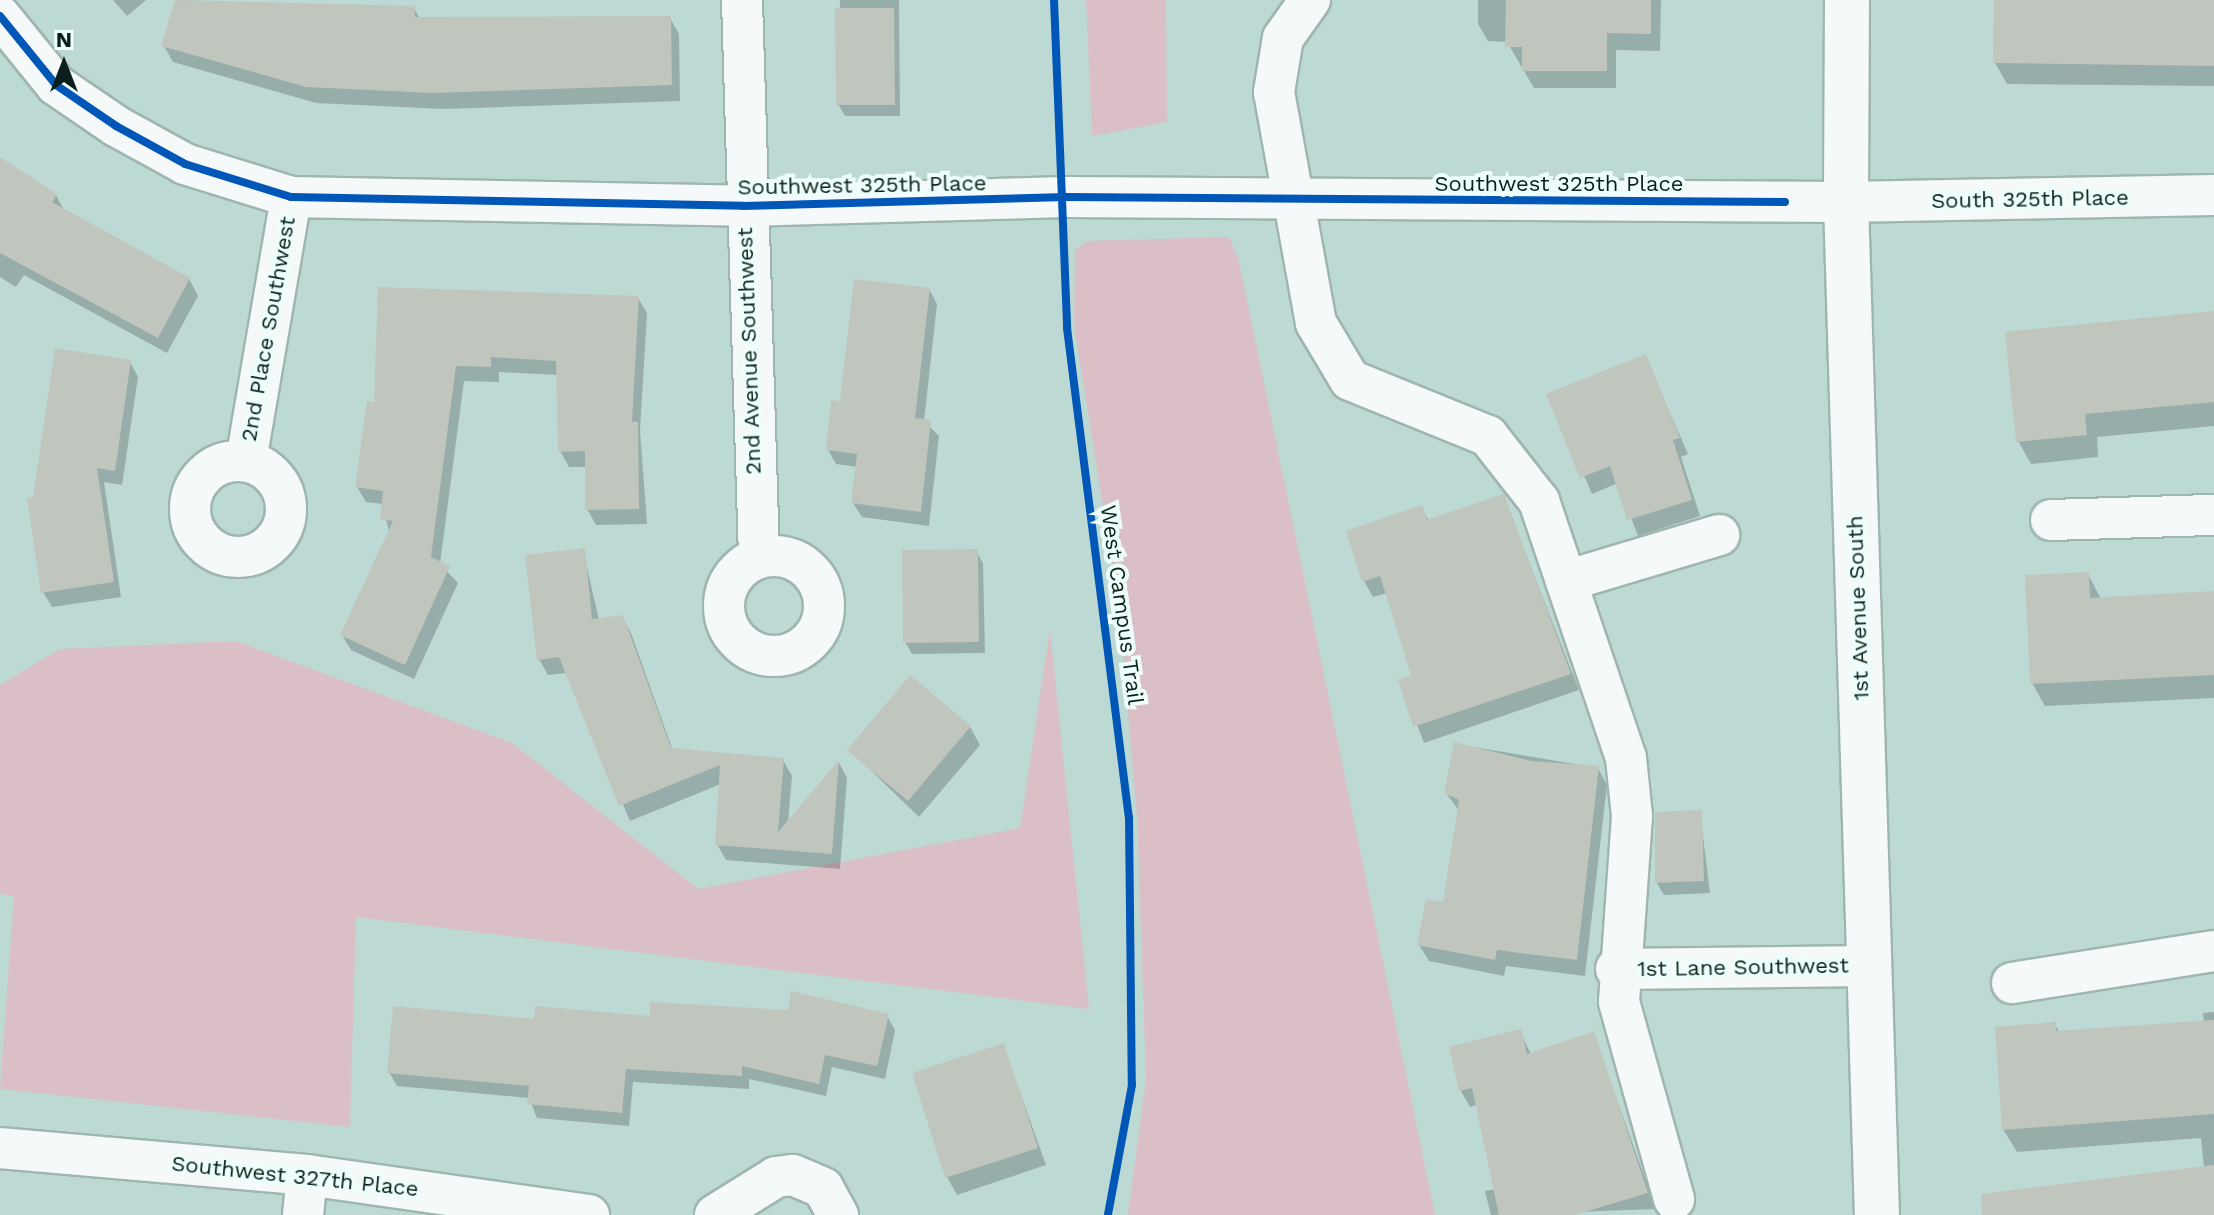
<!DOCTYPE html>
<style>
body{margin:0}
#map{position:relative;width:2214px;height:1215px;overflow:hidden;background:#bdd9d4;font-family:"Work Sans",sans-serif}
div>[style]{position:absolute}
.green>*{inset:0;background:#dabfc7}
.shadow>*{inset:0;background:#0003}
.building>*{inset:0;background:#c0c5bd}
.roads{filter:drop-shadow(2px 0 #9eb5b0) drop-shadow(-2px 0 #9eb5b0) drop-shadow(0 2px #9eb5b0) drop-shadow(0 -2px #9eb5b0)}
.minor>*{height:40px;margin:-20px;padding:0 20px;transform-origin:20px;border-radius:20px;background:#f5f9f9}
.minor>.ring{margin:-20px;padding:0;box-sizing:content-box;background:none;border:40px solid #f5f9f9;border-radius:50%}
.major>*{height:44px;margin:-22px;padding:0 22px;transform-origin:22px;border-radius:22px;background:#f5f9f9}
.cycleway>*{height:8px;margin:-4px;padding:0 4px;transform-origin:4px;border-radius:4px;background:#0057b8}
span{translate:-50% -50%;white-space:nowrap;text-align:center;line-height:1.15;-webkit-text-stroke:8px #eefefa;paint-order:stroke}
.street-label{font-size:22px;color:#0b201c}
.north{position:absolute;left:24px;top:24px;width:80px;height:80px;-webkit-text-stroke:6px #eefefa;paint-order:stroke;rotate:0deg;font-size:22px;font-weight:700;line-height:32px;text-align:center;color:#0b201c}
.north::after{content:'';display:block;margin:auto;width:28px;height:36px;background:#0b201c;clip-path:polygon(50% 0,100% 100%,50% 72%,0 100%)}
</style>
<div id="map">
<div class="green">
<i style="clip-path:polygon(1086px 0,1166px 0,1167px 122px,1092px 136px)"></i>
<i style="clip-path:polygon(1229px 237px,1239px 261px,1435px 1215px,1128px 1215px,1146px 1078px,1137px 816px,1118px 601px,1074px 325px,1075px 250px,1087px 241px)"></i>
<i style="clip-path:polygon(1050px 629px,1089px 1009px,356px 917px,350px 1127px,0 1089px,14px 896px,0 894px,0 685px,60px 649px,236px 641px,512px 743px,698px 889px,1020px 828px)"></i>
</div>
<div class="shadow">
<i style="clip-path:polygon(113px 0,146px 0,127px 16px)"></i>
<i style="clip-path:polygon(177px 0,414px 8px,420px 19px,670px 18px,679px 34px,680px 101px,443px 109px,316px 103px,173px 62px,164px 46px)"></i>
<i style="clip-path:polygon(840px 0,899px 0,900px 116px,845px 116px,838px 104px)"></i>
<i style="clip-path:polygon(1478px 0,1661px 0,1660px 51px,1616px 50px,1616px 88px,1534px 88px,1507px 42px,1488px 41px,1478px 24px)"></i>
<i style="clip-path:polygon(1996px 0,2214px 0,2214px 86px,2007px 84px,1995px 63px)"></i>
<i style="clip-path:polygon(0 159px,56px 195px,65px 212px,189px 279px,198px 296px,167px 353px,24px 275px,16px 287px,0 277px)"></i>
<i style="clip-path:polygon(380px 289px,638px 298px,647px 313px,640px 430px,647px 524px,596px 525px,587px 509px,587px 467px,569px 467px,560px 451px,559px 375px,499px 372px,499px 382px,464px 381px,440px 564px,458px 583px,414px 679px,351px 650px,342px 635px,389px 532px,383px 504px,366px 502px,357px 487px,376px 404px)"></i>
<i style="clip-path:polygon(929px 289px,937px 304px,924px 421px,939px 436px,929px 526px,862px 517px,853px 503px,858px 467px,836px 464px,828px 450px,842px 403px)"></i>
<i style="clip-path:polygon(2214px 313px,2214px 426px,2097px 437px,2098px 457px,2031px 464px,2018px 441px)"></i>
<i style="clip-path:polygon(1645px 356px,1688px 454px,1681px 457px,1700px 516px,1638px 536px,1618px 483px,1592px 494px,1549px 395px)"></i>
<i style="clip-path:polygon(130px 362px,138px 377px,122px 485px,104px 482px,121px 597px,52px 607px,43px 592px,35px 499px)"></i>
<i style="clip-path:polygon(1503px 496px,1579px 690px,1424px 743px,1400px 681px,1414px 676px,1387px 593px,1373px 597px,1364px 581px,1421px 507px,1429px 521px)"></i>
<i style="clip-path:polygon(583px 550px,599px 620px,622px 617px,631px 633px,673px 751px,783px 760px,792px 776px,788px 823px,839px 763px,847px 778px,840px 869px,726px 860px,717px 844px,721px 784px,630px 821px,567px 673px,548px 675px,539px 659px)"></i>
<i style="clip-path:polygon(976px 551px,983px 563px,985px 653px,912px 654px,905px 642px)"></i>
<i style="clip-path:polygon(2088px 574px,2101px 599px,2214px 593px,2214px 698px,2045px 706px,2032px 683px)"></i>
<i style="clip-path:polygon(970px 727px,980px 745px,919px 817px,850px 750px)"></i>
<i style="clip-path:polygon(1456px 744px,1598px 768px,1607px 785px,1585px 976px,1506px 966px,1504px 976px,1429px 961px,1419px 945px,1444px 904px,1459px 811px,1446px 793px)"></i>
<i style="clip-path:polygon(1700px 812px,1710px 893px,1664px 895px,1657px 883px)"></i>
<i style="clip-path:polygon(789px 1012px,887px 1016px,895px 1030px,885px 1079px,832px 1067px,826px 1096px,749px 1079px,749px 1089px,633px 1082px,629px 1126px,537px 1118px,529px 1098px,397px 1086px,389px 1072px,536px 1022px)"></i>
<i style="clip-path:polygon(2214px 1012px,2214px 1215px,1996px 1215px,2204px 1168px,2201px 1138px,2017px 1152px,2003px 1129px,2055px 1025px,2060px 1033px,2204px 1023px,2203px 1013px)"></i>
<i style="clip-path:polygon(1520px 1032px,1531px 1054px,1593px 1033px,1656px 1209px,1491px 1215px,1485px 1191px,1496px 1189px,1477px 1105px,1470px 1107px,1461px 1091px)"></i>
<i style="clip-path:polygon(1003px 1045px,1046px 1165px,957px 1195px,947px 1177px)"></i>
</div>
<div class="building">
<i style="clip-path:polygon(175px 0,415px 6px,415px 17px,671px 16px,672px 85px,432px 93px,306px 87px,161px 46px)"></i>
<i style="clip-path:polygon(1506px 0,1651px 0,1651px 34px,1607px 33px,1607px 71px,1522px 71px,1522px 47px,1505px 47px)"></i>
<i style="clip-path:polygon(1994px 0,2214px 0,2214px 66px,1993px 63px)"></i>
<i style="clip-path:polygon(835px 8px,894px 8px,895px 105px,836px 105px)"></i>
<i style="clip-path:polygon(0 157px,57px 194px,52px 202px,190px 278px,158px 338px,0 253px)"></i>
<i style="clip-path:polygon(854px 279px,930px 288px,915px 418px,931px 420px,921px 512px,851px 503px,857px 454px,826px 450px,831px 400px,840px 401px)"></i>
<i style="clip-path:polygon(378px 287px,639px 296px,632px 422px,638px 422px,639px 509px,585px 510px,585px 451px,558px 452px,556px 361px,491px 357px,491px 367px,456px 366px,431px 557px,450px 566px,405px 665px,340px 635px,393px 521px,380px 519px,383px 491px,355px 487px,367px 401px,374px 402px)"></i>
<i style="clip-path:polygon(2214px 311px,2214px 402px,2085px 414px,2087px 435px,2016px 442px,2005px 332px)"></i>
<i style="clip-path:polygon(55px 348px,131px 360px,115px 471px,97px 468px,114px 582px,41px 593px,27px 498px,33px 497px)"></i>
<i style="clip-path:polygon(1646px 354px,1680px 438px,1673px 440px,1692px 500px,1627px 520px,1610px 466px,1580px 478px,1546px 394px)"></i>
<i style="clip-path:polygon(1504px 494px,1571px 674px,1413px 727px,1398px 680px,1411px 675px,1380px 576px,1362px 582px,1346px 531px,1422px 505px,1427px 520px)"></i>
<i style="clip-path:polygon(585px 548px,592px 619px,623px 615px,671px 748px,784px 758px,778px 832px,839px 760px,832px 854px,715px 845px,720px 765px,619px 806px,559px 657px,537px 660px,525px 555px)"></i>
<i style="clip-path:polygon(978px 549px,979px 642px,903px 643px,902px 550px)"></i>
<i style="clip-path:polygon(2089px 572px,2090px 598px,2214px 591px,2214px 675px,2030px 684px,2025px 575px)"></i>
<i style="clip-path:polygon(910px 675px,971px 726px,908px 801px,847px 750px)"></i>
<i style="clip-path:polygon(1454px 742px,1531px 761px,1599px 766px,1577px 960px,1497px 950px,1495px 960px,1417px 945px,1426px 899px,1443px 902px,1459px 800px,1444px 793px)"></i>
<i style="clip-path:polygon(1702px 810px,1704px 881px,1655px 883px,1655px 812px)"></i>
<i style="clip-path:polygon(791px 991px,889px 1014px,877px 1066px,825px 1055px,819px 1084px,742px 1066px,742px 1076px,626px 1069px,622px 1113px,527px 1104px,529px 1086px,387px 1073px,393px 1006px,534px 1019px,535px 1006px,650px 1016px,650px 1002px,788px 1010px)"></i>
<i style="clip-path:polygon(2214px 1020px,2214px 1114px,2002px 1130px,1995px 1027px,2056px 1022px,2056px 1031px)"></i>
<i style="clip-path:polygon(1521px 1029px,1527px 1054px,1594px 1031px,1648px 1193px,1574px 1215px,1499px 1215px,1472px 1088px,1459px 1091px,1449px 1047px)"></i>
<i style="clip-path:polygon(1004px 1043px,1038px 1148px,945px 1178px,912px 1073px)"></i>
<i style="clip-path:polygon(2214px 1165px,2214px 1215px,1982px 1215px,1981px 1194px)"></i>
</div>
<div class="roads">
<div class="minor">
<i style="left:742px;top:0;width:557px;rotate:88.25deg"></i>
<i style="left:1310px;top:0;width:47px;rotate:125.4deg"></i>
<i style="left:1283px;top:38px;width:55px;rotate:99.5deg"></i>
<i style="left:1274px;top:92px;width:235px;rotate:79.7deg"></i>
<i style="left:1316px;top:323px;width:66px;rotate:59.2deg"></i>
<i style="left:1350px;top:380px;width:149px;rotate:22.1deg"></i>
<i style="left:1488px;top:436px;width:83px;rotate:51.9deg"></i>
<i style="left:1539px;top:501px;width:271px;rotate:71.3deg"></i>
<i style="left:1626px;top:758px;width:58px;rotate:84.1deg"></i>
<i style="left:1632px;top:816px;width:186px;rotate:94deg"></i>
<i style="left:1619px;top:1002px;width:205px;rotate:74.4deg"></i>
<i style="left:0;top:16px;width:89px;rotate:50.9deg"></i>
<i style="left:56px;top:85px;width:73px;rotate:34.3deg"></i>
<i style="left:116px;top:126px;width:79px;rotate:28.8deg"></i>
<i style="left:185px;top:164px;width:111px;rotate:17.3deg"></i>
<i style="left:291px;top:197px;width:452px;rotate:1.1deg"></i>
<i style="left:743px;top:206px;width:323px;rotate:-1.6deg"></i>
<i style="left:1066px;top:197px;width:780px;rotate:0.37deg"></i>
<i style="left:1846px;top:202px;width:368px;rotate:-1.1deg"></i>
<i class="ring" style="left:190px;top:461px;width:56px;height:56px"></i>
<i style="left:246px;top:461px;width:268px;rotate:-80.3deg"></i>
<i style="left:2051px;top:520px;width:163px;rotate:-1.8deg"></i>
<i class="ring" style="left:724px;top:556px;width:60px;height:60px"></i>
<i style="left:1566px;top:581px;width:160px;rotate:-16.7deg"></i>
<i style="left:1616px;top:969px;width:254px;rotate:-0.7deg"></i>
<i style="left:2012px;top:983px;width:205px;rotate:-9deg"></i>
<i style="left:0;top:1148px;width:308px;rotate:5deg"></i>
<i style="left:307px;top:1175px;width:285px;rotate:8.1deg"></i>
<i style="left:303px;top:1215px;width:40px;rotate:-84.3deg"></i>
<i style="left:715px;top:1215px;width:72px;rotate:-31.9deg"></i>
<i style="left:776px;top:1177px;width:17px;rotate:-7deg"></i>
<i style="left:793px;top:1175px;width:33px;rotate:23deg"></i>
<i style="left:823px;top:1188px;width:31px;rotate:61deg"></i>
</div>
<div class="major">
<i style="left:1847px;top:0;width:202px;rotate:90.3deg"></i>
<i style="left:1846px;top:202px;width:1013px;rotate:88.25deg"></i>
</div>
</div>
<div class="cycleway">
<i style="left:1054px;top:0;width:328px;rotate:87.7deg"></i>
<i style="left:1067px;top:328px;width:493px;rotate:82.8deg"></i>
<i style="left:1129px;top:817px;width:268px;rotate:89.4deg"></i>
<i style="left:1132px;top:1085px;width:132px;rotate:100.5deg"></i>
<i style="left:0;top:16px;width:89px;rotate:50.9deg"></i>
<i style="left:56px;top:85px;width:73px;rotate:34.3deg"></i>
<i style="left:116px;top:126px;width:79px;rotate:28.8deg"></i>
<i style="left:185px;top:164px;width:111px;rotate:17.3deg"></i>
<i style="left:291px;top:197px;width:452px;rotate:1.1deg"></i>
<i style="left:743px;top:206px;width:323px;rotate:-1.6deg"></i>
<i style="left:1066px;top:197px;width:719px;rotate:0.4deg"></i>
</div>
<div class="street-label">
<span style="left:1559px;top:184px">Southwest 325th Place</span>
<span style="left:862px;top:185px;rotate:-1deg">Southwest 325th Place</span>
<span style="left:2030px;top:199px;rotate:-1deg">South 325th Place</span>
<span style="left:268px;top:329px;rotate:-80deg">2nd Place Southwest</span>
<span style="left:749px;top:351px;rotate:-92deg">2nd Avenue Southwest</span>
<span style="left:1122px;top:605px;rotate:82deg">West Campus Trail</span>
<span style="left:1858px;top:608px;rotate:-92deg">1st Avenue South</span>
<span style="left:1743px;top:967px;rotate:-1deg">1st Lane Southwest</span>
<span style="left:295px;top:1176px;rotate:6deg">Southwest 327th Place</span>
</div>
<div class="north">N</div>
</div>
